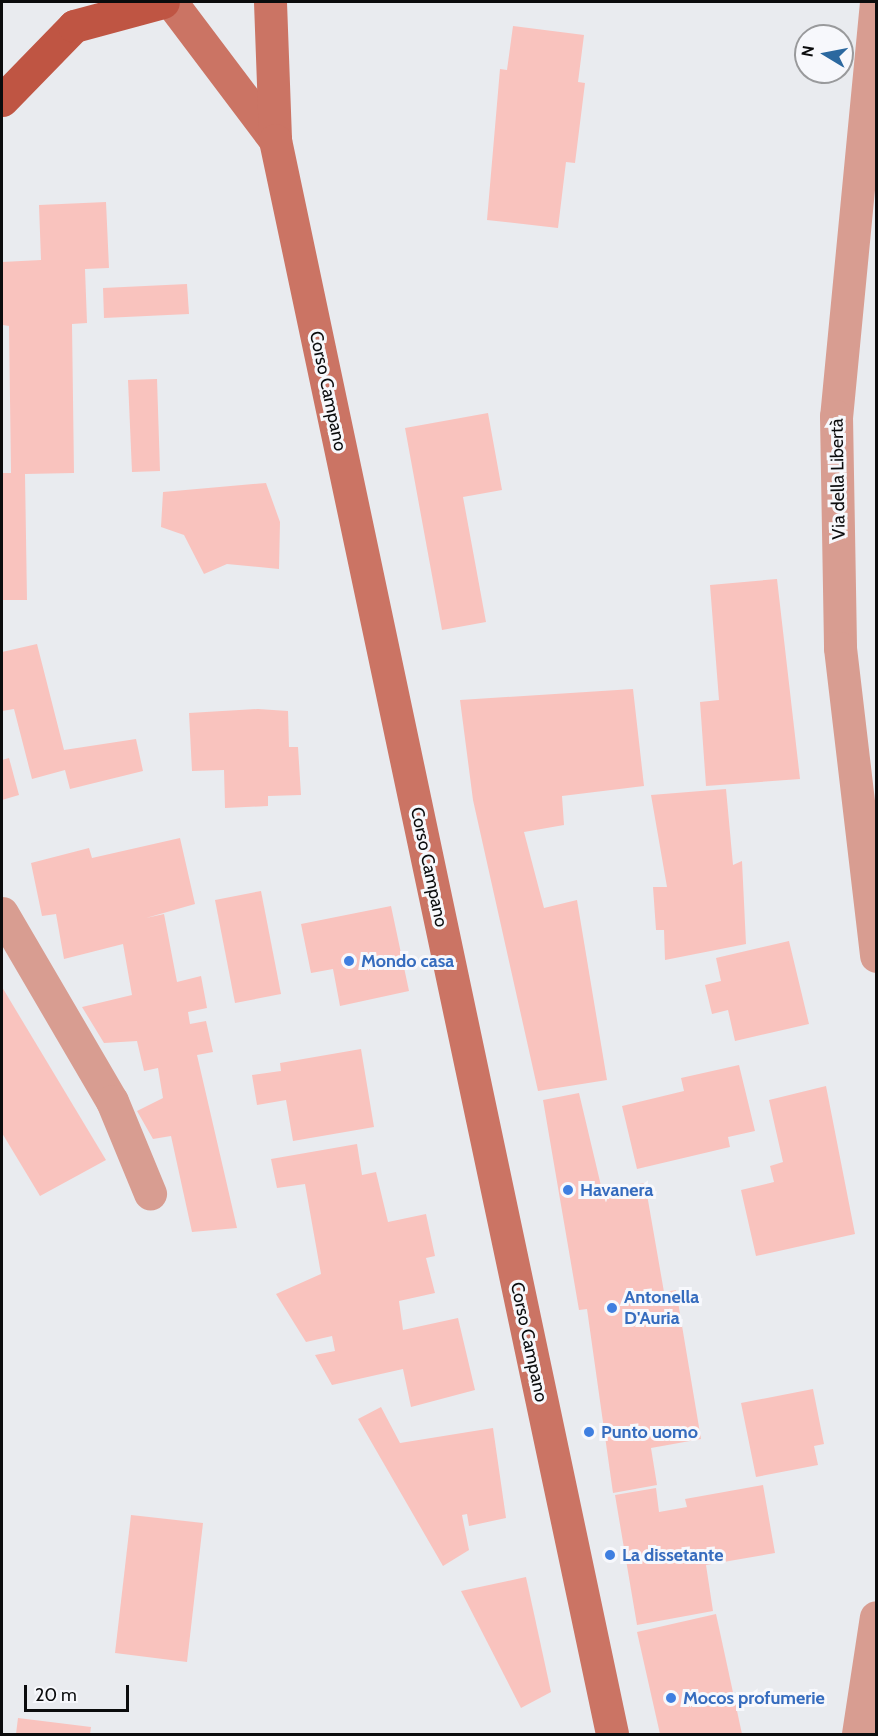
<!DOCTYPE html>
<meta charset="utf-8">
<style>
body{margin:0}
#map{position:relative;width:878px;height:1736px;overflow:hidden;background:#e9ebef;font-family:Cabin,sans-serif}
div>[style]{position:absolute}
.building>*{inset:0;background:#f9c3be}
.minor>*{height:33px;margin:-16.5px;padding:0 16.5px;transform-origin:16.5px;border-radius:16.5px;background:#d89d91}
.secondary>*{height:33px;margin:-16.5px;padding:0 16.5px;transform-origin:16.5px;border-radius:16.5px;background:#cb7464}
.primary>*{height:33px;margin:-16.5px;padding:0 16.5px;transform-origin:16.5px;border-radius:16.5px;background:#bf5543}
.dots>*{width:16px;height:16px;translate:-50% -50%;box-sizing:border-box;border:3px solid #f7f8fc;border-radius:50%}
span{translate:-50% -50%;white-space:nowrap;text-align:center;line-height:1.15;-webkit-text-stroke:6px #f7f8fc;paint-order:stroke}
.street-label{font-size:18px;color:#0b0c0d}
.shop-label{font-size:18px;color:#366cbe;font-weight:700}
.left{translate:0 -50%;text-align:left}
.frame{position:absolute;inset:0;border:3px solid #0b0c0d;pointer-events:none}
.north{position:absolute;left:794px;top:24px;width:60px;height:60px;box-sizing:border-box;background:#f7f8fc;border:2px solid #999a9c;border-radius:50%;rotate:280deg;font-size:16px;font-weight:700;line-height:24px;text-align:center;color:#0b0c0d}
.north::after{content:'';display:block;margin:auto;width:21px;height:27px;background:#2b689f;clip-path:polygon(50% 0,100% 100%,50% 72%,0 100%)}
.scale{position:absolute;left:24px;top:1685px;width:105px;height:27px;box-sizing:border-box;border:3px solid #0b0c0d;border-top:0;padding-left:8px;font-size:18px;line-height:21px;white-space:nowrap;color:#0b0c0d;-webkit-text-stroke:4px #f7f8fc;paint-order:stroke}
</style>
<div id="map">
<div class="building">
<i style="clip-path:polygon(513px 26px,584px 35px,578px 82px,585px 83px,575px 163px,566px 162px,558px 228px,487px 220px,500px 69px,507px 70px)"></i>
<i style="clip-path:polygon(106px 202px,109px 268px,85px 269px,87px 323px,72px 324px,74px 473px,25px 474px,27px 600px,2px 600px,2px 473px,11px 473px,9px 326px,3px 325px,2px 262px,41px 260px,39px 205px)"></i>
<i style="clip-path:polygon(187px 284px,189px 314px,104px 318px,103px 288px)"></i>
<i style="clip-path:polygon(157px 379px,160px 471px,132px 472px,128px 380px)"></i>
<i style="clip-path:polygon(488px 413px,502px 490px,463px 497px,486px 622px,442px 630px,405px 428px)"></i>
<i style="clip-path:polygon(266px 483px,280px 522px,279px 569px,227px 564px,204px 574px,184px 535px,161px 527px,163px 492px)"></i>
<i style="clip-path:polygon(777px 579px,800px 779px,706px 786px,700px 702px,719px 700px,710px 585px)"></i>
<i style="clip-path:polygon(37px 644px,64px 750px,136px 739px,143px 771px,70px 789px,65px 770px,32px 779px,14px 709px,2px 711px,2px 652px)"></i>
<i style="clip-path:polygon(633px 689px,644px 786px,562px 796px,564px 825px,524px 832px,544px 908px,577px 900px,607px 1080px,538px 1091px,473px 800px,460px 700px)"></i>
<i style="clip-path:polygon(258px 709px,288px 711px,289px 747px,298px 747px,301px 795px,268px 796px,268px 806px,225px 808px,224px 770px,192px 771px,189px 713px)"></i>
<i style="clip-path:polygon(9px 758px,19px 795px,2px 800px,2px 760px)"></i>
<i style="clip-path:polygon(726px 789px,733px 865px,742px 861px,746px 944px,665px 960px,664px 930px,656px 930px,653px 887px,667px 887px,651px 795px)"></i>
<i style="clip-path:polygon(180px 838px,195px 904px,146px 918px,164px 914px,177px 982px,201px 976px,207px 1008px,188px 1012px,190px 1024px,206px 1021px,213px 1052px,197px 1055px,237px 1228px,192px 1232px,171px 1136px,153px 1139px,137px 1111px,163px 1098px,158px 1068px,144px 1071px,137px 1041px,104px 1043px,82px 1007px,132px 995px,123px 944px,64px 959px,56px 914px,42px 916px,31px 863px,89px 848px,92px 858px)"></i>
<i style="clip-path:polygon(261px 891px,281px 994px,235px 1003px,215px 900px)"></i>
<i style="clip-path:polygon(391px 906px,409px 991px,340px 1006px,333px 969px,311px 973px,301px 924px)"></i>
<i style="clip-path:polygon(789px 941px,809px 1024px,735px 1041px,728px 1010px,712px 1014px,705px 985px,721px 981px,716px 958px)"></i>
<i style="clip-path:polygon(2px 987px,106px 1160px,40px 1196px,2px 1133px)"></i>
<i style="clip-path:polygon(361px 1049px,374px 1127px,293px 1141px,286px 1100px,257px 1105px,252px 1075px,281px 1071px,280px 1063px)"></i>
<i style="clip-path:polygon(739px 1065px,755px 1131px,728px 1137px,730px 1147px,637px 1169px,622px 1106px,684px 1091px,681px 1078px)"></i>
<i style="clip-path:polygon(826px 1086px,855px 1234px,756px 1256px,741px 1190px,774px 1182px,770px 1166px,783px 1162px,769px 1100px)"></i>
<i style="clip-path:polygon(579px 1093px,602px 1190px,645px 1183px,664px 1292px,676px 1290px,701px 1439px,651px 1448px,657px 1485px,613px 1493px,587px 1309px,579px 1310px,543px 1100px)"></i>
<i style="clip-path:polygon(357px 1144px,362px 1175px,376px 1172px,388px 1222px,426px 1214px,435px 1256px,426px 1258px,435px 1293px,399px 1301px,403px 1330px,458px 1318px,475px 1390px,411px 1407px,403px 1369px,332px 1385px,315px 1355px,335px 1351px,332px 1336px,306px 1342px,276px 1294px,321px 1274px,305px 1184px,277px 1188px,271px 1159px)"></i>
<i style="clip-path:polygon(813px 1389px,824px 1444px,814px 1446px,818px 1465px,756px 1477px,741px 1403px)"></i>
<i style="clip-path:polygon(381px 1407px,400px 1443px,493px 1428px,506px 1518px,469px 1526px,467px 1514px,462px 1515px,469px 1550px,443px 1566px,358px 1419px)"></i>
<i style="clip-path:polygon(763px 1485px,775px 1553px,706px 1565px,713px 1611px,637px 1625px,615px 1495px,656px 1488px,659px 1512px,687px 1507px,685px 1499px)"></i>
<i style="clip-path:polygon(131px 1515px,203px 1523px,187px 1662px,115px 1653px)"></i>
<i style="clip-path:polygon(526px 1577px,551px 1692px,521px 1708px,461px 1591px)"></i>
<i style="clip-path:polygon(716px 1614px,742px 1734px,660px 1734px,637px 1632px)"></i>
<i style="clip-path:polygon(18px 1718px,91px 1727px,90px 1734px,16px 1734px)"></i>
</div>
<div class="minor">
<i style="left:876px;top:2px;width:416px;rotate:95.5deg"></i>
<i style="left:836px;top:416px;width:232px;rotate:89deg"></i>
<i style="left:840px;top:648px;width:310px;rotate:83.3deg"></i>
<i style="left:2px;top:913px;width:218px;rotate:59.7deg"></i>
<i style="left:112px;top:1101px;width:100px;rotate:67.6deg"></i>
<i style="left:858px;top:1734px;width:118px;rotate:-81.3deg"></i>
</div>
<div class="secondary">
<i style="left:171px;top:2px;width:173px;rotate:53deg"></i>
<i style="left:270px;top:2px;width:138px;rotate:87.9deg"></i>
<i style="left:275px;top:140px;width:1629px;rotate:78.06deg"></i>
</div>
<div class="primary">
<i style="left:2px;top:100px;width:103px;rotate:-45.8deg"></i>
<i style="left:74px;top:26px;width:92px;rotate:-15.1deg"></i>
</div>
<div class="dots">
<i style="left:349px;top:961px;background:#3f7fe0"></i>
<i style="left:568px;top:1190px;background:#3f7fe0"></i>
<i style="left:612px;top:1308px;background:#3f7fe0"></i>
<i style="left:589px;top:1432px;background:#3f7fe0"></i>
<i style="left:610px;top:1555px;background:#3f7fe0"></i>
<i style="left:671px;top:1698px;background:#3f7fe0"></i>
</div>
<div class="street-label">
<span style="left:328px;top:391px;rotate:78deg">Corso Campano</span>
<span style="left:838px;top:479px;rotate:-91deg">Via della Libertà</span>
<span style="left:429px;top:867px;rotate:78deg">Corso Campano</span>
<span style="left:529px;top:1342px;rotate:78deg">Corso Campano</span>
</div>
<div class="shop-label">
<span class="left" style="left:361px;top:961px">Mondo casa</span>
<span class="left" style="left:580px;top:1190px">Havanera</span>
<span class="left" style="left:624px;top:1308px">Antonella<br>D'Auria</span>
<span class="left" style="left:601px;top:1432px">Punto uomo</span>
<span class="left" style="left:622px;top:1555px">La dissetante</span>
<span class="left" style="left:683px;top:1698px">Mocos profumerie</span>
</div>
<div class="frame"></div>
<div class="north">N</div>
<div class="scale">20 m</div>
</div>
